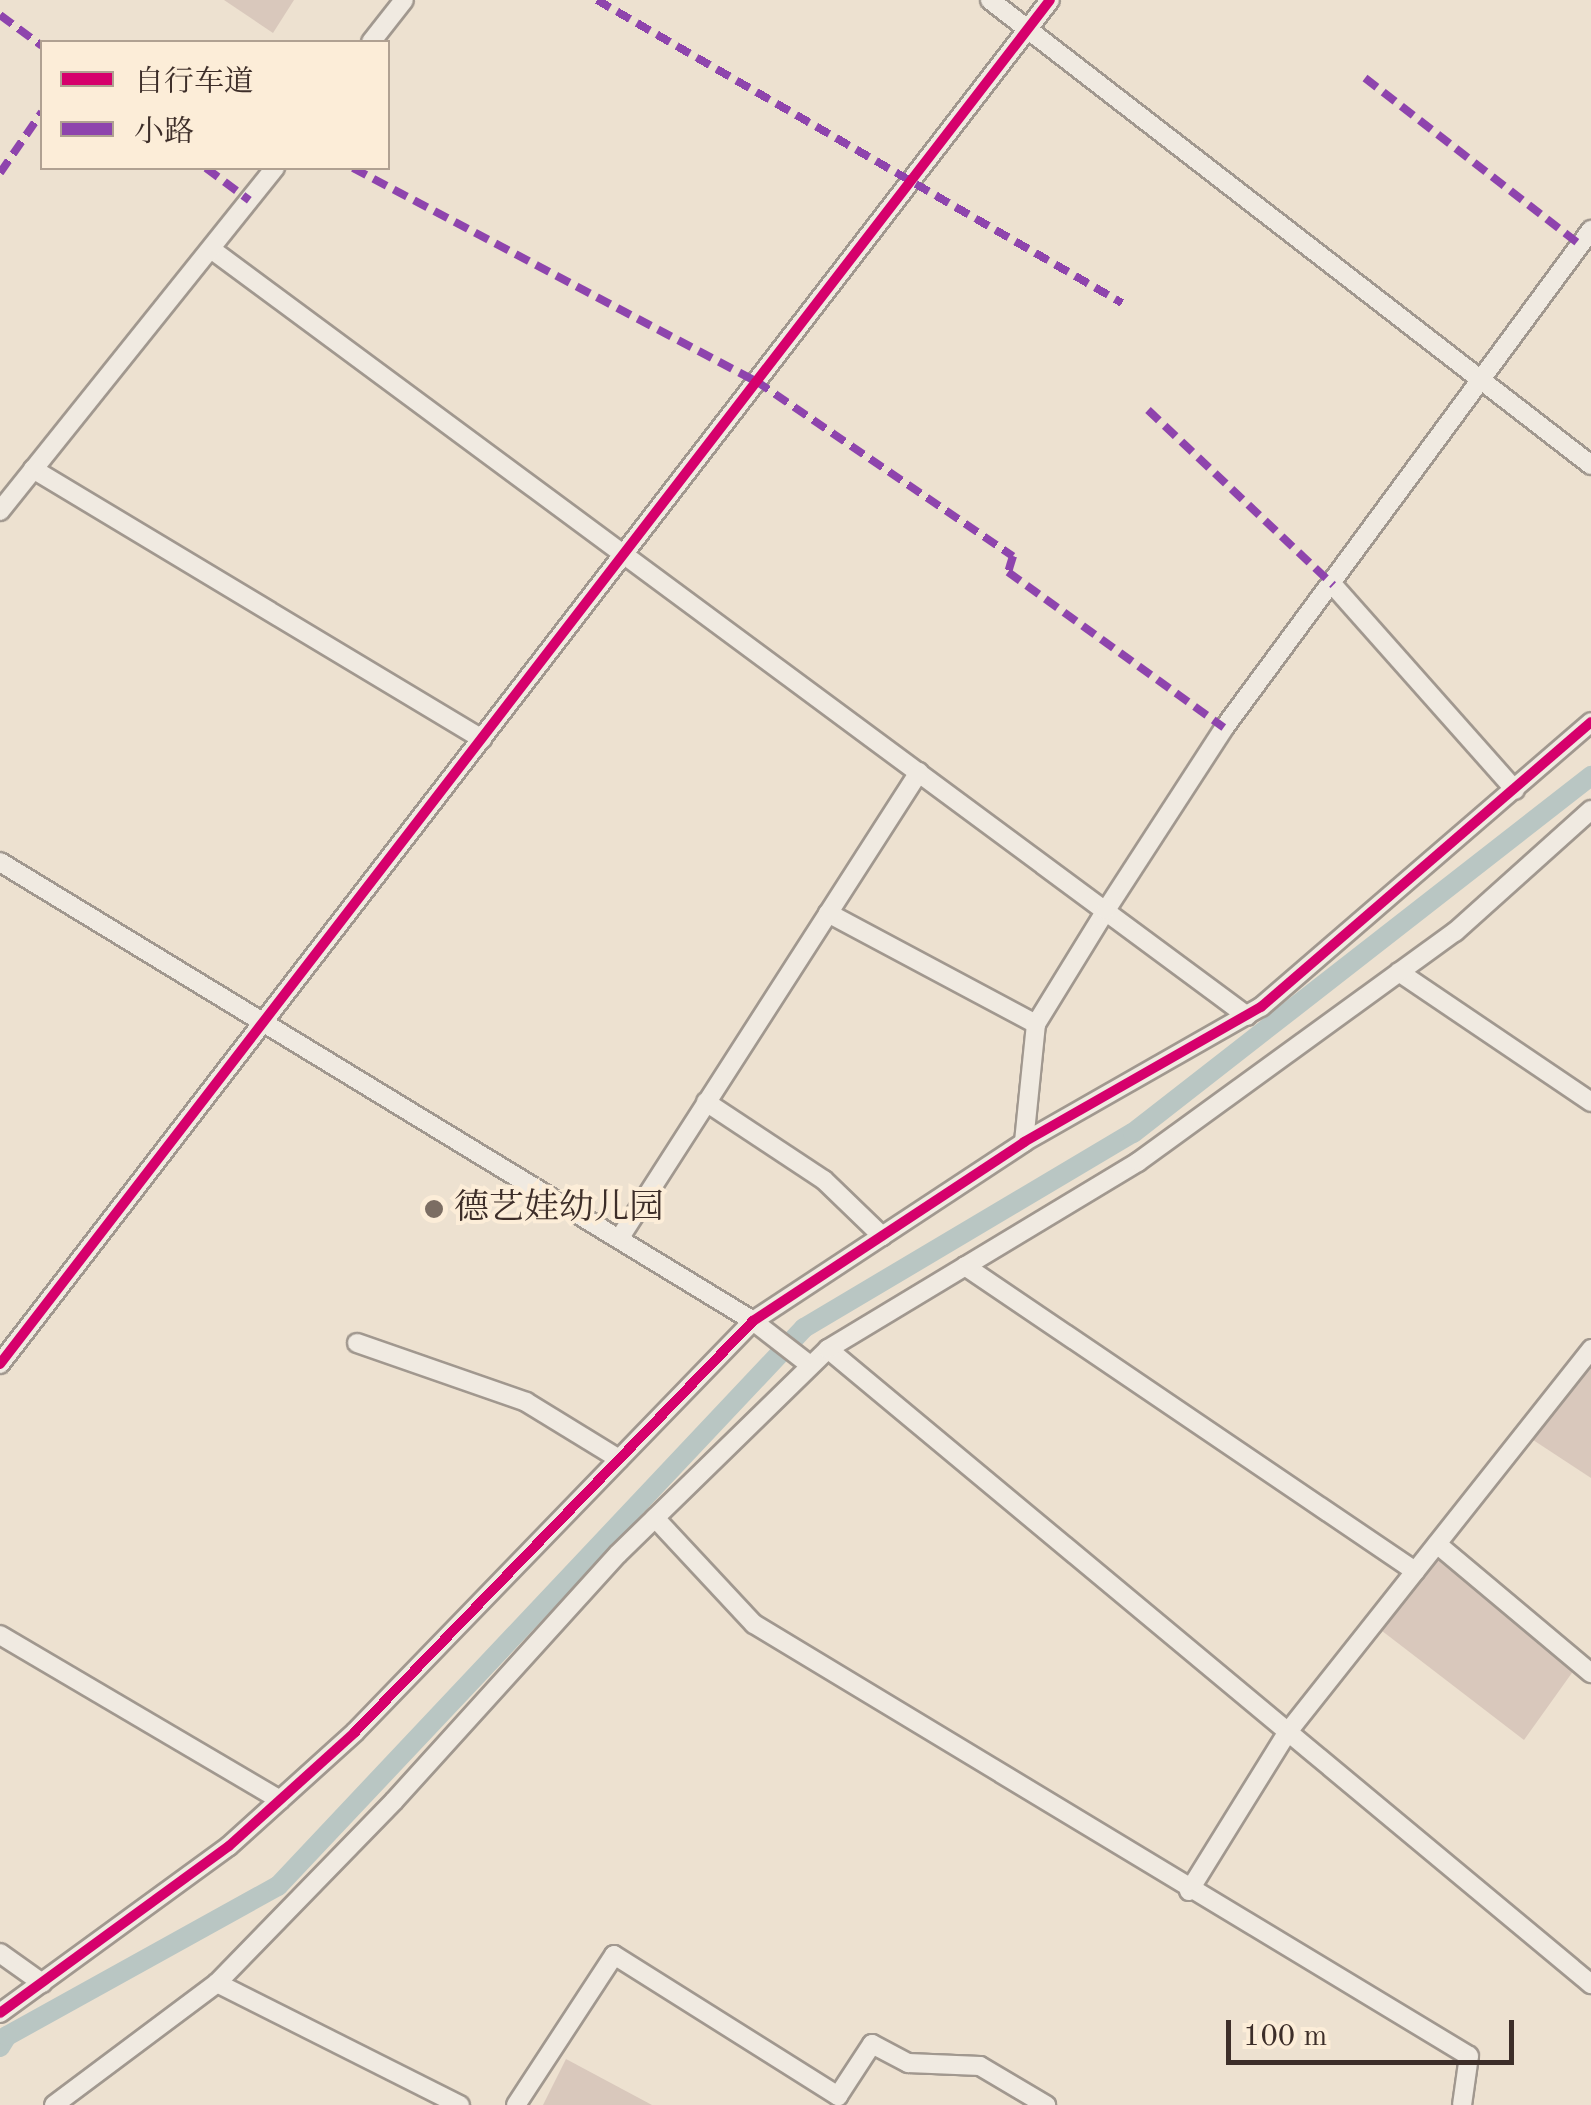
<!DOCTYPE html>
<meta charset="utf-8">
<style>
body{margin:0}
#map{position:relative;width:1591px;height:2105px;overflow:hidden;background:#ede1d0;font-family:"Old Standard TT","Noto Serif SC",serif}
div>[style]{position:absolute}
.canal>*{height:20px;margin:-10px;padding:0 10px;transform-origin:10px;border-radius:10px;background:#b9c6c3}
.building>*{inset:0;background:#d9c8bc}
.roads{filter:drop-shadow(2px 0 #a1988f) drop-shadow(-2px 0 #a1988f) drop-shadow(0 2px #a1988f) drop-shadow(0 -2px #a1988f)}
.street>*{height:18px;margin:-9px;padding:0 9px;transform-origin:9px;border-radius:9px;background:#f0eae1}
.quiet>*{height:8px;margin-top:-4px;transform-origin:0;background:repeating-linear-gradient(90deg,#8e44ad 0 15px,transparent 0 23px)}
.cycleway>*{height:10px;margin:-5px;padding:0 5px;transform-origin:5px;border-radius:5px;background:#d6006c}
.dots>*{width:28px;height:28px;translate:-50% -50%;box-sizing:border-box;border:5px solid #fcedd8;border-radius:50%}
span{translate:-50% -50%;white-space:nowrap;text-align:center;line-height:1.15;-webkit-text-stroke:8px #fcedd8;paint-order:stroke}
.poi-label{font-size:35px;color:#3d2e29}
.left{translate:0 -50%;text-align:left}
.legend{position:absolute;left:40px;top:40px;width:350px;height:130px;box-sizing:border-box;background:#fcedd8;border:2px solid #b0a192;margin:0;padding:12px 18px;list-style:none;font-size:30px;color:#3d2e29}
.legend li{display:flex;align-items:center;gap:20px;height:50px}
.legend b{width:50px;border:2px solid #b0a192}
.scale{position:absolute;left:1226px;top:2020px;width:288px;height:45px;box-sizing:border-box;border:5px solid #3d2e29;border-top:0;padding-left:12px;font-size:30px;line-height:35px;white-space:nowrap;color:#3d2e29;-webkit-text-stroke:8px #fcedd8;paint-order:stroke}
</style>
<div id="map">
<div class="canal">
<i style="left:0;top:2047px;width:13px;rotate:-58deg"></i>
<i style="left:7px;top:2036px;width:310px;rotate:-29deg"></i>
<i style="left:278px;top:1886px;width:767px;rotate:-46.69deg"></i>
<i style="left:804px;top:1328px;width:382px;rotate:-30.7deg"></i>
<i style="left:1133px;top:1133px;width:581px;rotate:-37.94deg"></i>
</div>
<div class="building">
<i style="clip-path:polygon(224px 0,294px 0,273px 33px)"></i>
<i style="clip-path:polygon(1591px 1349px,1591px 1478px,1524px 1434px)"></i>
<i style="clip-path:polygon(1437px 1544px,1579px 1663px,1524px 1740px,1373px 1624px)"></i>
<i style="clip-path:polygon(566px 2059px,652px 2105px,543px 2105px)"></i>
</div>
<div class="roads">
<div class="street">
<i style="left:990px;top:0;width:760px;rotate:37.73deg"></i>
<i style="left:371px;top:42px;width:53px;rotate:-51.8deg"></i>
<i style="left:211px;top:249px;width:1289px;rotate:36.51deg"></i>
<i style="left:33px;top:469px;width:524px;rotate:31.02deg"></i>
<i style="left:0;top:511px;width:440px;rotate:-51.3deg"></i>
<i style="left:1333px;top:585px;width:274px;rotate:48.4deg"></i>
<i style="left:0;top:862px;width:882px;rotate:31.36deg"></i>
<i style="left:753px;top:1321px;width:72px;rotate:37.7deg"></i>
<i style="left:828px;top:913px;width:236px;rotate:28.1deg"></i>
<i style="left:1399px;top:972px;width:232px;rotate:34.1deg"></i>
<i style="left:706px;top:1102px;width:141px;rotate:33.5deg"></i>
<i style="left:824px;top:1180px;width:81px;rotate:44deg"></i>
<i style="left:1024px;top:1142px;width:119px;rotate:-84.2deg"></i>
<i style="left:1036px;top:1024px;width:134px;rotate:-58.4deg"></i>
<i style="left:1106px;top:910px;width:217px;rotate:-57deg"></i>
<i style="left:1224px;top:728px;width:619px;rotate:-53.61deg"></i>
<i style="left:619px;top:1239px;width:555px;rotate:-57.28deg"></i>
<i style="left:965px;top:1266px;width:544px;rotate:34.13deg"></i>
<i style="left:357px;top:1343px;width:179px;rotate:19.2deg"></i>
<i style="left:526px;top:1402px;width:109px;rotate:31.5deg"></i>
<i style="left:828px;top:1349px;width:993px;rotate:39.77deg"></i>
<i style="left:0;top:1364px;width:1721px;rotate:-52.41deg"></i>
<i style="left:655px;top:1518px;width:145px;rotate:47deg"></i>
<i style="left:754px;top:1624px;width:835px;rotate:31.14deg"></i>
<i style="left:1469px;top:2056px;width:49px;rotate:98.1deg"></i>
<i style="left:1437px;top:1544px;width:201px;rotate:40deg"></i>
<i style="left:0;top:1635px;width:325px;rotate:30.5deg"></i>
<i style="left:1189px;top:1891px;width:186px;rotate:-58.2deg"></i>
<i style="left:1287px;top:1733px;width:490px;rotate:-51.6deg"></i>
<i style="left:0;top:1953px;width:52px;rotate:35.5deg"></i>
<i style="left:217px;top:1983px;width:272px;rotate:26.7deg"></i>
<i style="left:0;top:2013px;width:283px;rotate:-36.1deg"></i>
<i style="left:229px;top:1846px;width:170px;rotate:-42.1deg"></i>
<i style="left:355px;top:1732px;width:572px;rotate:-45.92deg"></i>
<i style="left:753px;top:1321px;width:325px;rotate:-33.4deg"></i>
<i style="left:1024px;top:1142px;width:273px;rotate:-29.7deg"></i>
<i style="left:1261px;top:1007px;width:436px;rotate:-40.8deg"></i>
<i style="left:54px;top:2105px;width:204px;rotate:-36.8deg"></i>
<i style="left:217px;top:1983px;width:254px;rotate:-45.8deg"></i>
<i style="left:394px;top:1801px;width:333px;rotate:-47.8deg"></i>
<i style="left:618px;top:1554px;width:293px;rotate:-44.3deg"></i>
<i style="left:828px;top:1349px;width:362px;rotate:-31.1deg"></i>
<i style="left:1138px;top:1162px;width:392px;rotate:-36deg"></i>
<i style="left:1455px;top:932px;width:183px;rotate:-41.9deg"></i>
<i style="left:516px;top:2105px;width:179px;rotate:-56.8deg"></i>
<i style="left:614px;top:1955px;width:265px;rotate:32.2deg"></i>
<i style="left:838px;top:2096px;width:62px;rotate:-56.8deg"></i>
<i style="left:872px;top:2044px;width:41px;rotate:27.8deg"></i>
<i style="left:908px;top:2063px;width:72px;rotate:2.4deg"></i>
<i style="left:980px;top:2066px;width:77px;rotate:30.6deg"></i>
</div>
</div>
<div class="quiet">
<i style="left:597px;top:0;width:606px;rotate:29.99deg"></i>
<i style="left:0;top:15px;width:52px;rotate:36.4deg"></i>
<i style="left:1365px;top:78px;width:272px;rotate:37.8deg"></i>
<i style="left:206px;top:168px;width:54px;rotate:36.7deg"></i>
<i style="left:353px;top:168px;width:456px;rotate:27.9deg"></i>
<i style="left:756px;top:381px;width:311px;rotate:34.3deg"></i>
<i style="left:1013px;top:556px;width:17px;rotate:107deg"></i>
<i style="left:1008px;top:572px;width:266px;rotate:35.8deg"></i>
<i style="left:0;top:173px;width:74px;rotate:-55.5deg"></i>
<i style="left:1148px;top:410px;width:255px;rotate:43.4deg"></i>
</div>
<div class="cycleway">
<i style="left:0;top:1364px;width:1721px;rotate:-52.41deg"></i>
<i style="left:0;top:2013px;width:283px;rotate:-36.1deg"></i>
<i style="left:229px;top:1846px;width:170px;rotate:-42.1deg"></i>
<i style="left:355px;top:1732px;width:572px;rotate:-45.92deg"></i>
<i style="left:753px;top:1321px;width:325px;rotate:-33.4deg"></i>
<i style="left:1024px;top:1142px;width:273px;rotate:-29.7deg"></i>
<i style="left:1261px;top:1007px;width:436px;rotate:-40.8deg"></i>
</div>
<div class="dots">
<i style="left:434px;top:1209px;background:#7b6d63"></i>
</div>
<div class="poi-label">
<span class="left" style="left:454px;top:1209px">德艺娃幼儿园</span>
</div>
<ul class="legend">
<li><b style="height:12px;background:#d6006c"></b>自行车道</li>
<li><b style="height:12px;background:#8e44ad"></b>小路</li>
</ul>
<div class="scale">100 m</div>
</div>
